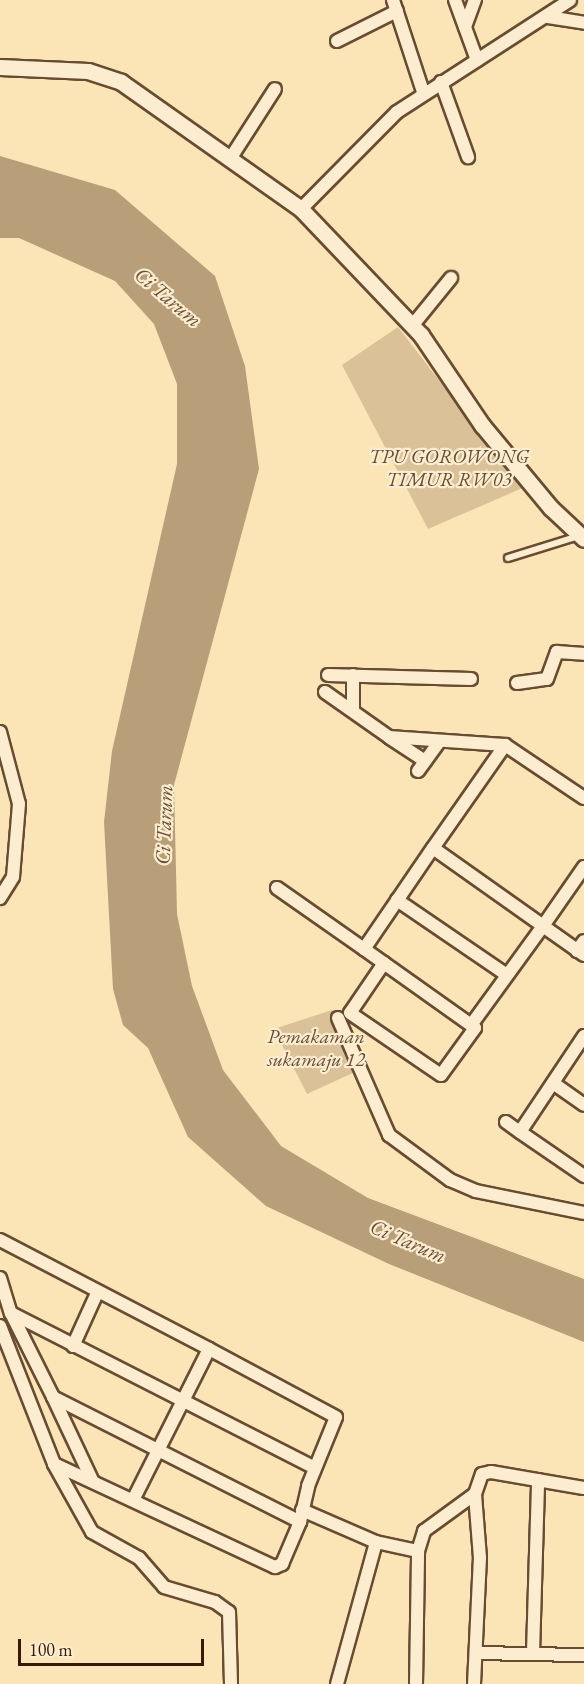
<!DOCTYPE html>
<style>
body{margin:0}
#map{position:relative;width:584px;height:1684px;overflow:hidden;background:#fbe4b6;font-family:"EB Garamond",serif}
div>[style]{position:absolute}
.green>*{inset:0;background:#dac198}
.water>*{inset:0;background:#b89f7a}
.roads{filter:drop-shadow(2px 0 #684c31) drop-shadow(-2px 0 #684c31) drop-shadow(0 2px #684c31) drop-shadow(0 -2px #684c31)}
.service>*{height:6px;margin:-3px;padding:0 3px;transform-origin:3px;border-radius:3px;background:#fcedd0}
.minor>*{height:12px;margin:-6px;padding:0 6px;transform-origin:6px;border-radius:6px;background:#fcedd0}
.tertiary>*{height:15px;margin:-7.5px;padding:0 7.5px;transform-origin:7.5px;border-radius:7.5px;background:#fcedd0}
span{translate:-50% -50%;white-space:nowrap;text-align:center;line-height:1.15;-webkit-text-stroke:4.5px #fcedd0;paint-order:stroke}
.park-label{font-size:20px;color:#684b31;font-style:italic}
.water-label{font-size:21px;color:#6b4f34;font-style:italic}
.scale{position:absolute;left:18px;top:1639px;width:186px;height:27px;box-sizing:border-box;border:3px solid #371905;border-top:0;padding-left:8px;font-size:18px;line-height:21px;white-space:nowrap;color:#371905;-webkit-text-stroke:4px #fcedd0;paint-order:stroke}
</style>
<div id="map">
<div class="green">
<i style="clip-path:polygon(398px 327px,471px 422px,527px 486px,428px 529px,342px 365px)"></i>
<i style="clip-path:polygon(332px 1010px,357px 1071px,307px 1094px,274px 1029px)"></i>
</div>
<div class="water">
<i style="clip-path:polygon(0 156px,115px 190px,215px 276px,245px 366px,259px 469px,174px 785px,177px 914px,192px 986px,223px 1070px,281px 1146px,368px 1198px,584px 1279px,584px 1342px,389px 1264px,266px 1206px,188px 1137px,148px 1048px,123px 1025px,113px 989px,104px 822px,112px 751px,177px 464px,177px 384px,154px 324px,115px 281px,19px 238px,0 238px)"></i>
</div>
<div class="roads">
<div class="service">
<i style="left:508px;top:558px;width:74px;rotate:-17.2deg"></i>
</div>
<div class="minor">
<i style="left:393px;top:0;width:97px;rotate:71.9deg"></i>
<i style="left:455px;top:0;width:64px;rotate:69.9deg"></i>
<i style="left:548px;top:17px;width:36px;rotate:9deg"></i>
<i style="left:465px;top:27px;width:29px;rotate:-70deg"></i>
<i style="left:337px;top:41px;width:67px;rotate:-26.6deg"></i>
<i style="left:441px;top:82px;width:80px;rotate:70.2deg"></i>
<i style="left:230px;top:159px;width:83px;rotate:-57.3deg"></i>
<i style="left:301px;top:209px;width:136px;rotate:-45.3deg"></i>
<i style="left:397px;top:112px;width:206px;rotate:-32.9deg"></i>
<i style="left:412px;top:326px;width:62px;rotate:-50.9deg"></i>
<i style="left:328px;top:675px;width:143px;rotate:1.6deg"></i>
<i style="left:353px;top:675px;width:35px;rotate:90deg"></i>
<i style="left:517px;top:683px;width:30px;rotate:-8deg"></i>
<i style="left:547px;top:679px;width:29px;rotate:-70deg"></i>
<i style="left:557px;top:652px;width:27px;rotate:4deg"></i>
<i style="left:325px;top:692px;width:78px;rotate:35.1deg"></i>
<i style="left:389px;top:737px;width:116px;rotate:3.9deg"></i>
<i style="left:0;top:732px;width:74px;rotate:75.2deg"></i>
<i style="left:19px;top:804px;width:73px;rotate:94.7deg"></i>
<i style="left:13px;top:877px;width:25px;rotate:122deg"></i>
<i style="left:390px;top:738px;width:42px;rotate:33.3deg"></i>
<i style="left:418px;top:771px;width:37px;rotate:-54deg"></i>
<i style="left:433px;top:848px;width:126px;rotate:-55deg"></i>
<i style="left:505px;top:745px;width:95px;rotate:33.9deg"></i>
<i style="left:584px;top:867px;width:72px;rotate:124.8deg"></i>
<i style="left:543px;top:926px;width:122px;rotate:126deg"></i>
<i style="left:471px;top:1025px;width:131px;rotate:-144.6deg"></i>
<i style="left:364px;top:949px;width:122px;rotate:-55.7deg"></i>
<i style="left:433px;top:848px;width:135px;rotate:35.3deg"></i>
<i style="left:543px;top:926px;width:50px;rotate:35.3deg"></i>
<i style="left:277px;top:888px;width:106px;rotate:35deg"></i>
<i style="left:397px;top:900px;width:133px;rotate:34.3deg"></i>
<i style="left:577px;top:951px;width:12px;rotate:-55deg"></i>
<i style="left:384px;top:963px;width:60px;rotate:124.2deg"></i>
<i style="left:350px;top:1013px;width:110px;rotate:34.3deg"></i>
<i style="left:441px;top:1075px;width:58px;rotate:-54.1deg"></i>
<i style="left:475px;top:1028px;width:5px;rotate:-143deg"></i>
<i style="left:338px;top:1018px;width:128px;rotate:66.4deg"></i>
<i style="left:389px;top:1135px;width:76px;rotate:36.4deg"></i>
<i style="left:450px;top:1180px;width:28px;rotate:23deg"></i>
<i style="left:476px;top:1191px;width:110px;rotate:11.5deg"></i>
<i style="left:584px;top:1036px;width:115px;rotate:123.7deg"></i>
<i style="left:520px;top:1132px;width:78px;rotate:34.5deg"></i>
<i style="left:553px;top:1083px;width:38px;rotate:35deg"></i>
<i style="left:506px;top:1122px;width:17px;rotate:36deg"></i>
<i style="left:0;top:1240px;width:236px;rotate:27.5deg"></i>
<i style="left:0;top:1278px;width:37px;rotate:73deg"></i>
<i style="left:11px;top:1313px;width:94px;rotate:63.4deg"></i>
<i style="left:53px;top:1397px;width:277px;rotate:26.8deg"></i>
<i style="left:11px;top:1313px;width:341px;rotate:27deg"></i>
<i style="left:0;top:1326px;width:148px;rotate:68.6deg"></i>
<i style="left:54px;top:1464px;width:78px;rotate:60.8deg"></i>
<i style="left:92px;top:1532px;width:54px;rotate:29deg"></i>
<i style="left:139px;top:1558px;width:38px;rotate:49deg"></i>
<i style="left:164px;top:1587px;width:53px;rotate:16.4deg"></i>
<i style="left:215px;top:1602px;width:17px;rotate:36deg"></i>
<i style="left:229px;top:1612px;width:72px;rotate:88.4deg"></i>
<i style="left:73px;top:1346px;width:60px;rotate:-65.6deg"></i>
<i style="left:53px;top:1397px;width:92px;rotate:64.8deg"></i>
<i style="left:54px;top:1464px;width:244px;rotate:25deg"></i>
<i style="left:275px;top:1567px;width:8px;rotate:-23deg"></i>
<i style="left:282px;top:1564px;width:46px;rotate:-66.8deg"></i>
<i style="left:300px;top:1522px;width:37px;rotate:-77deg"></i>
<i style="left:308px;top:1486px;width:74px;rotate:-67.9deg"></i>
<i style="left:336px;top:1417px;width:144px;rotate:-151.8deg"></i>
<i style="left:209px;top:1349px;width:169px;rotate:116.7deg"></i>
<i style="left:302px;top:1510px;width:81px;rotate:23.4deg"></i>
<i style="left:376px;top:1542px;width:43px;rotate:12.1deg"></i>
<i style="left:476px;top:1653px;width:108px;rotate:1.1deg"></i>
<i style="left:533px;top:1653px;width:173px;rotate:-88.3deg"></i>
<i style="left:337px;top:1684px;width:147px;rotate:-74.6deg"></i>
<i style="left:416px;top:1684px;width:133px;rotate:-89.1deg"></i>
<i style="left:418px;top:1551px;width:21px;rotate:-73deg"></i>
<i style="left:424px;top:1531px;width:63px;rotate:-36deg"></i>
<i style="left:475px;top:1494px;width:21px;rotate:-71deg"></i>
<i style="left:482px;top:1474px;width:9px;rotate:-13deg"></i>
<i style="left:491px;top:1472px;width:94px;rotate:9.8deg"></i>
<i style="left:474px;top:1684px;width:126px;rotate:-87.3deg"></i>
<i style="left:480px;top:1558px;width:64px;rotate:-94.5deg"></i>
</div>
<div class="tertiary">
<i style="left:0;top:67px;width:88px;rotate:2.6deg"></i>
<i style="left:88px;top:71px;width:35px;rotate:18deg"></i>
<i style="left:121px;top:82px;width:220px;rotate:35.2deg"></i>
<i style="left:301px;top:209px;width:174px;rotate:46.4deg"></i>
<i style="left:421px;top:335px;width:109px;rotate:55.9deg"></i>
<i style="left:482px;top:425px;width:108px;rotate:50.3deg"></i>
<i style="left:551px;top:508px;width:45px;rotate:43.2deg"></i>
</div>
</div>
<div class="park-label">
<span style="left:449px;top:468px">TPU GOROWONG<br>TIMUR RW03</span>
<span style="left:316px;top:1048px">Pemakaman<br>sukamaju 12</span>
</div>
<div class="water-label">
<span style="left:168px;top:297px;rotate:40deg">Ci Tarum</span>
<span style="left:164px;top:825px;rotate:-88deg">Ci Tarum</span>
<span style="left:408px;top:1241px;rotate:23deg">Ci Tarum</span>
</div>
<div class="scale">100 m</div>
</div>
